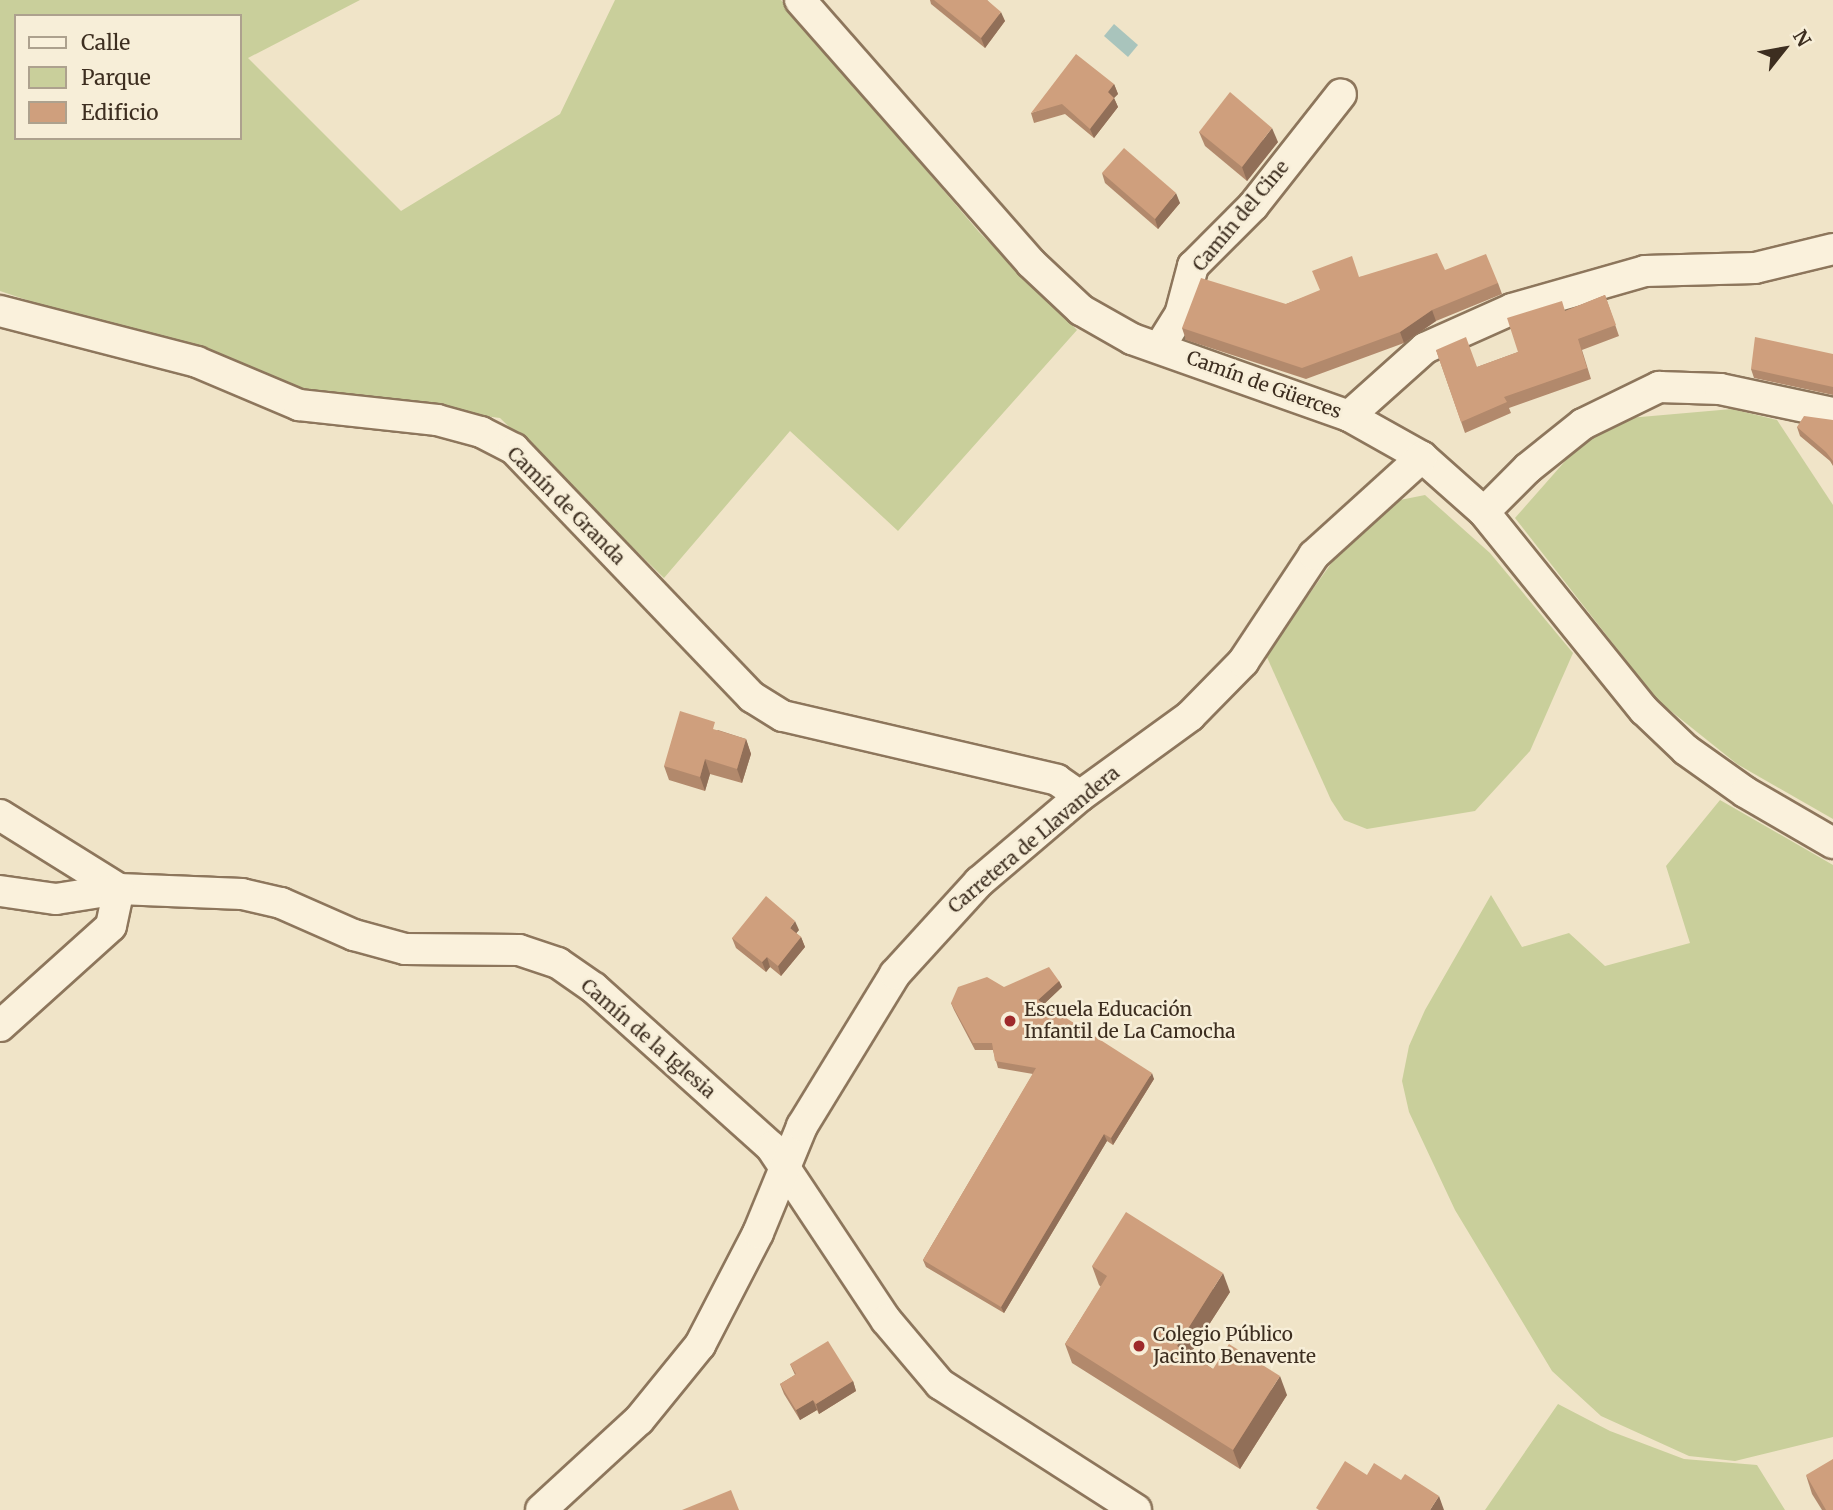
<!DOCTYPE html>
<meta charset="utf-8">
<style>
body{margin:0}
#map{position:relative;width:1833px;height:1510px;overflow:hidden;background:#f0e4c8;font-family:Merriweather,serif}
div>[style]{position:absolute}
.green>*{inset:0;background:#c9cf9b}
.water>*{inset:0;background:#a9c4bc}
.roads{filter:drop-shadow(2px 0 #8d765c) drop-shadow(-2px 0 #8d765c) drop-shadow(0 2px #8d765c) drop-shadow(0 -2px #8d765c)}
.street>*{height:30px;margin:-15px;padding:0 15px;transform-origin:15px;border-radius:15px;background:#faf1dc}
.wall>*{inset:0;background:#b2896c}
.shaded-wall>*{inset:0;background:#916f58}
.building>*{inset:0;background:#cf9f7d}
.dots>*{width:19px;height:19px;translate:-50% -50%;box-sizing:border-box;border:4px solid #f7eed8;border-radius:50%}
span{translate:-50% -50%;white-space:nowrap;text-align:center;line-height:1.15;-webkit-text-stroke:5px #f7eed8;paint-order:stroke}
.street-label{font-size:19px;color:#3d2e20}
.poi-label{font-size:19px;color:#3d2e20}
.left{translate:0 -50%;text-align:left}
.legend{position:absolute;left:14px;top:14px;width:228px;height:126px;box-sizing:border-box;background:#f7eed8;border:2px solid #ada18e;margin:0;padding:9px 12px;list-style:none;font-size:21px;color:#3d2e20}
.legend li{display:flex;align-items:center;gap:14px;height:35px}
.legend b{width:35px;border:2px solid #ada18e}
.north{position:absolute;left:1749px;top:14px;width:70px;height:70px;-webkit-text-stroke:5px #f7eed8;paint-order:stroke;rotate:59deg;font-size:19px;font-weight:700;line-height:28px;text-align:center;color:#3d2e20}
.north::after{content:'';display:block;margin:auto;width:24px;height:32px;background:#3d2e20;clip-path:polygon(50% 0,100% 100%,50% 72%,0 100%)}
</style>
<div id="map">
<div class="green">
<i style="clip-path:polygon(evenodd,0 0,360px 0,248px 58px,401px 211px,560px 114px,615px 0,781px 0,979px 232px,1077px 330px,898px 531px,790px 431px,664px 578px,500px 418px,300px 392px,0 291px,0 0,16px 16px,240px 16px,240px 138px,16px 138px,16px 16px)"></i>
<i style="clip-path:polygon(1732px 409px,1777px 420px,1833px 505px,1833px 819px,1737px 764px,1657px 700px,1515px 518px,1589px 434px,1629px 418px)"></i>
<i style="clip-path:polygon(1425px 495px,1490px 553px,1573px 653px,1530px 751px,1475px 811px,1367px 829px,1344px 820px,1331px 800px,1266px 655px,1335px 558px,1400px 500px)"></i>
<i style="clip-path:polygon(1720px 800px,1833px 865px,1833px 1437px,1735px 1461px,1689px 1456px,1601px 1416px,1552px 1371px,1455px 1210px,1409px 1112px,1402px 1081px,1409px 1046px,1425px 1010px,1491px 895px,1522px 947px,1569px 933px,1605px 966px,1690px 943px,1666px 866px)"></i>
<i style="clip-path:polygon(1558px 1404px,1610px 1431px,1684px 1459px,1757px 1465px,1785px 1510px,1485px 1510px)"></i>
</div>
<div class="water">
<i style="clip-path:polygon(1114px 24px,1138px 45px,1128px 57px,1104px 36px)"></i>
</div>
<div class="roads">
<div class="street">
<i style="left:800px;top:0;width:350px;rotate:48.7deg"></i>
<i style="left:1031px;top:263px;width:69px;rotate:43.2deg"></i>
<i style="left:1081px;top:310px;width:59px;rotate:29.6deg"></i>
<i style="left:1132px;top:339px;width:230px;rotate:19.5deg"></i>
<i style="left:1349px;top:416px;width:84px;rotate:29.3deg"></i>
<i style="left:1422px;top:457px;width:83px;rotate:41.6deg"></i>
<i style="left:1484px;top:512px;width:255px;rotate:51.1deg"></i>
<i style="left:1644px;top:710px;width:58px;rotate:43.6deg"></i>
<i style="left:1686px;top:750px;width:72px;rotate:35.4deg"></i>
<i style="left:1745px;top:792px;width:102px;rotate:30.1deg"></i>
<i style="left:0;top:311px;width:203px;rotate:14.5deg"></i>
<i style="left:197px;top:362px;width:111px;rotate:22.9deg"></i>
<i style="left:299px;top:405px;width:139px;rotate:6.2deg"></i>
<i style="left:437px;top:420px;width:46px;rotate:15.3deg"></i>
<i style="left:481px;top:432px;width:37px;rotate:27deg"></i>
<i style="left:514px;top:449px;width:344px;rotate:46.2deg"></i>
<i style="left:752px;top:697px;width:36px;rotate:32deg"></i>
<i style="left:783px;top:716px;width:281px;rotate:13.1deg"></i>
<i style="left:1057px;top:780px;width:28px;rotate:35deg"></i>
<i style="left:1159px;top:348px;width:39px;rotate:-58deg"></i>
<i style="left:1180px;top:315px;width:51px;rotate:-75.1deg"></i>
<i style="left:1193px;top:266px;width:85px;rotate:-45deg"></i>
<i style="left:1253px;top:206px;width:142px;rotate:-51.8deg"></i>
<i style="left:1349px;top:416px;width:102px;rotate:-41.8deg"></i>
<i style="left:1425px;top:348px;width:95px;rotate:-24.1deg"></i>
<i style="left:1512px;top:309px;width:138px;rotate:-15.9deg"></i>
<i style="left:1645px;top:271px;width:110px;rotate:-1.6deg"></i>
<i style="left:1755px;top:268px;width:80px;rotate:-13.7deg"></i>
<i style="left:1484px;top:512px;width:62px;rotate:-45deg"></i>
<i style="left:1528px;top:468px;width:70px;rotate:-38.7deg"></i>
<i style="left:1583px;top:424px;width:85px;rotate:-26deg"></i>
<i style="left:1659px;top:387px;width:61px;rotate:1.9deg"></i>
<i style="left:1720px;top:389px;width:116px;rotate:12deg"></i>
<i style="left:0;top:815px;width:140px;rotate:31.9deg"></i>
<i style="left:0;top:891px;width:57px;rotate:8.1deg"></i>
<i style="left:56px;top:899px;width:64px;rotate:-9deg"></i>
<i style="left:119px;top:889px;width:123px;rotate:2.3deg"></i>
<i style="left:242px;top:894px;width:40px;rotate:13deg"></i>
<i style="left:281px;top:903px;width:80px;rotate:23.7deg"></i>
<i style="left:354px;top:935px;width:53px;rotate:15.4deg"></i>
<i style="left:405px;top:949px;width:114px;rotate:0.5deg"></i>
<i style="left:519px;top:950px;width:41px;rotate:18.4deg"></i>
<i style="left:558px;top:963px;width:44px;rotate:34.8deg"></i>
<i style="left:594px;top:988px;width:238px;rotate:41.9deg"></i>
<i style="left:771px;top:1147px;width:208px;rotate:56.4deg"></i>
<i style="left:886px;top:1320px;width:84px;rotate:49.8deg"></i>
<i style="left:940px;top:1384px;width:233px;rotate:32.7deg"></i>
<i style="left:0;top:1026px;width:149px;rotate:-42deg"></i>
<i style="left:111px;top:926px;width:38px;rotate:-78deg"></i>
<i style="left:541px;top:1510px;width:133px;rotate:-42.6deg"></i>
<i style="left:639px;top:1420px;width:97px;rotate:-50.9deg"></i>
<i style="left:700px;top:1345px;width:126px;rotate:-62.6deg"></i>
<i style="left:758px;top:1233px;width:116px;rotate:-67.6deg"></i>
<i style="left:802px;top:1126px;width:178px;rotate:-58.5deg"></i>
<i style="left:895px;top:974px;width:125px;rotate:-47.6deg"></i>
<i style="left:979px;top:882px;width:133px;rotate:-40.4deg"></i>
<i style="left:1080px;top:796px;width:136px;rotate:-36deg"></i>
<i style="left:1190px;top:716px;width:76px;rotate:-45.5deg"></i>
<i style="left:1243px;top:662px;width:128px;rotate:-56.4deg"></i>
<i style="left:1314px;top:555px;width:146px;rotate:-42.2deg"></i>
</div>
</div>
<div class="wall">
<i style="clip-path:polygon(930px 0,987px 0,1005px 21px,985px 48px,931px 4px)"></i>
<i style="clip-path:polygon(1114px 84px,1118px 94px,1114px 98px,1118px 107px,1094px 138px,1065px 114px,1034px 123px,1031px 113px)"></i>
<i style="clip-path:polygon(1199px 132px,1278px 142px,1247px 181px,1205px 146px)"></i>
<i style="clip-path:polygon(1102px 173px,1180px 203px,1158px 229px,1105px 183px)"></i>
<i style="clip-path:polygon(1445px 270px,1498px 283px,1502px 294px,1436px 321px,1404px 343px,1306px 379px,1186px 340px,1182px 328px,1286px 304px,1359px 277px)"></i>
<i style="clip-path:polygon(1605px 295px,1619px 336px,1582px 350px,1591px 379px,1509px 408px,1511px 413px,1465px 433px,1436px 350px,1477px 367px,1518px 352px,1565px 311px)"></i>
<i style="clip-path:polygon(1833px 354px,1833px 395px,1754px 378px,1751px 369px)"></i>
<i style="clip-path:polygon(1833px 420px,1833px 466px,1830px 461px,1800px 436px,1797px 427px)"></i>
<i style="clip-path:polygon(718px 730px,746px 739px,751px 754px,742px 783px,710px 774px,705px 791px,669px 780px,664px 766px)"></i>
<i style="clip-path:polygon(799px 930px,796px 933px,801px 937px,805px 947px,781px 976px,770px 967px,766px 972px,736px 948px,732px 938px)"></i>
<i style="clip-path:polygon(1059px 981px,1062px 987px,1044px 1004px,1154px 1079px,1113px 1145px,1107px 1141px,1004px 1313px,926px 1267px,923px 1260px,1033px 1074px,998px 1068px,993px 1050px,975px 1050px,954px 1010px,951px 1003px)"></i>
<i style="clip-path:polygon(1092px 1266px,1230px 1292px,1190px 1354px,1213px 1369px,1287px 1395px,1240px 1469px,1072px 1363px,1065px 1344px,1101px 1287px,1099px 1285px)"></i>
<i style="clip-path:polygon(790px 1364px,853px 1381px,856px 1391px,819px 1414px,817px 1410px,800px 1420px,784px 1394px,780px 1384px,795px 1375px)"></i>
<i style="clip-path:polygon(1806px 1475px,1833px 1510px,1822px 1510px,1812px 1494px)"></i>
</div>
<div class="shaded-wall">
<i style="clip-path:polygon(1001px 12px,1005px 21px,985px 48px,981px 38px)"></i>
<i style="clip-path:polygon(1114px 84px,1118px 94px,1114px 98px,1118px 107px,1094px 138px,1090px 129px,1108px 92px)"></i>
<i style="clip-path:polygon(1272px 128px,1278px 142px,1247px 181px,1242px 167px)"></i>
<i style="clip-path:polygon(1176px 193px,1180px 203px,1158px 229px,1155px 219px)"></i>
<i style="clip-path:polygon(1432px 310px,1436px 321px,1404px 343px,1400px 332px)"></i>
<i style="clip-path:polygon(746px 739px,751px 754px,742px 783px,737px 769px)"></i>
<i style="clip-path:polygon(705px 759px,710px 774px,705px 791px,700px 777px)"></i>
<i style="clip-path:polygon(795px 921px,799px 930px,793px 937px,790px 928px)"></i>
<i style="clip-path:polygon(801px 937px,805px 947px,781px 976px,778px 966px)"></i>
<i style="clip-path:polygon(767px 957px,770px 967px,766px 972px,762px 962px)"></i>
<i style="clip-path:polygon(1059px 981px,1062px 987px,1041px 1007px,1038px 1000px)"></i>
<i style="clip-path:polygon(1152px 1073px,1154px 1079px,1113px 1145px,1111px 1138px)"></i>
<i style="clip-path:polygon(1104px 1134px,1107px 1141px,1004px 1313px,1001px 1307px)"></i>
<i style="clip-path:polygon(1223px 1273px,1230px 1292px,1183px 1365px,1177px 1346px)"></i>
<i style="clip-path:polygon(1280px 1376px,1287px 1395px,1240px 1469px,1233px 1450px)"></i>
<i style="clip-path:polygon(853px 1381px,856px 1391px,819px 1414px,816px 1404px)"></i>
<i style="clip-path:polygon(813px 1400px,817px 1410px,800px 1420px,796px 1410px)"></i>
<i style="clip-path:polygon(1439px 1496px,1444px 1510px,1430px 1510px)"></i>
</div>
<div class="building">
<i style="clip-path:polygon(934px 0,987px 0,1001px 12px,981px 38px)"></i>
<i style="clip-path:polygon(1076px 54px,1114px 84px,1108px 92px,1114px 98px,1090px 129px,1062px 104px,1031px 113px)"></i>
<i style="clip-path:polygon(1230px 92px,1272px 128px,1242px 167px,1199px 132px)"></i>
<i style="clip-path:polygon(1124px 148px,1176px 193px,1155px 219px,1102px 173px)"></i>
<i style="clip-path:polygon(1437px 253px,1445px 270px,1486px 254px,1498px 283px,1432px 310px,1400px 332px,1302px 368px,1182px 328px,1201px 278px,1286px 304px,1320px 290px,1312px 271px,1352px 256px,1359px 277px)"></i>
<i style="clip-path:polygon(1605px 295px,1616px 325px,1578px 339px,1587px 368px,1504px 397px,1507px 402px,1461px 422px,1436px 350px,1466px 337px,1477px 367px,1518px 352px,1507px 318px,1562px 301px,1565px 311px)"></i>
<i style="clip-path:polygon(1755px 337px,1833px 354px,1833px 387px,1751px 369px)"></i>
<i style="clip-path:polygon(1804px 416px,1833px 420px,1833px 461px,1826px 452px,1797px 427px)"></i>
<i style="clip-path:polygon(680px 711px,715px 722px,713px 729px,746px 739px,737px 769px,705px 759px,700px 777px,664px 766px)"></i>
<i style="clip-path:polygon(766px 896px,795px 921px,790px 928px,801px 937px,778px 966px,767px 957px,762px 962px,732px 938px)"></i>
<i style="clip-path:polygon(1049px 967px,1059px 981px,1038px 1000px,1152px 1073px,1111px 1138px,1104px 1134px,1001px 1307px,923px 1260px,1036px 1068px,995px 1061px,992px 1043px,973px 1043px,951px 1003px,958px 987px,987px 977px,1004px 987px)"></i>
<i style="clip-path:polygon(1126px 1212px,1223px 1273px,1177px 1346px,1213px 1369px,1229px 1344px,1280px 1376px,1233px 1450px,1065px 1344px,1107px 1276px,1092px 1266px)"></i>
<i style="clip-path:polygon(828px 1341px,853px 1381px,816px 1404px,813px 1400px,796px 1410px,780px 1384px,796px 1374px,790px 1364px)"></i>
<i style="clip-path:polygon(1833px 1459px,1833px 1510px,1826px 1510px,1806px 1475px)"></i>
<i style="clip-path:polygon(1345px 1461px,1367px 1475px,1374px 1463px,1401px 1480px,1405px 1474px,1439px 1496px,1430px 1510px,1319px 1510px,1316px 1508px)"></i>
<i style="clip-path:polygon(731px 1490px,739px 1510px,682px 1510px)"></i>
</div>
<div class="dots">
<i style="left:1010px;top:1021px;background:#9e2a2b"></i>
<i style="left:1139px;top:1346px;background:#9e2a2b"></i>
</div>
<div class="street-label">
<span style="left:1241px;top:216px;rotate:-50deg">Camín del Cine</span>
<span style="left:1264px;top:385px;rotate:20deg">Camín de Güerces</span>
<span style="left:566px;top:506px;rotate:45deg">Camín de Granda</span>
<span style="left:1034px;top:840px;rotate:-40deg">Carretera de Llavandera</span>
<span style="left:648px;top:1039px;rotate:41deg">Camín de la Iglesia</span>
</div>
<div class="poi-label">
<span class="left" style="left:1024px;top:1021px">Escuela Educación<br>Infantil de La Camocha</span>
<span class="left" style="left:1153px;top:1346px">Colegio Público<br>Jacinto Benavente</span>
</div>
<ul class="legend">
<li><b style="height:9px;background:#faf1dc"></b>Calle</li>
<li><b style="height:19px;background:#c9cf9b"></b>Parque</li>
<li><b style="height:19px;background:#cf9f7d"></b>Edificio</li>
</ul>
<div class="north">N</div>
</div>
